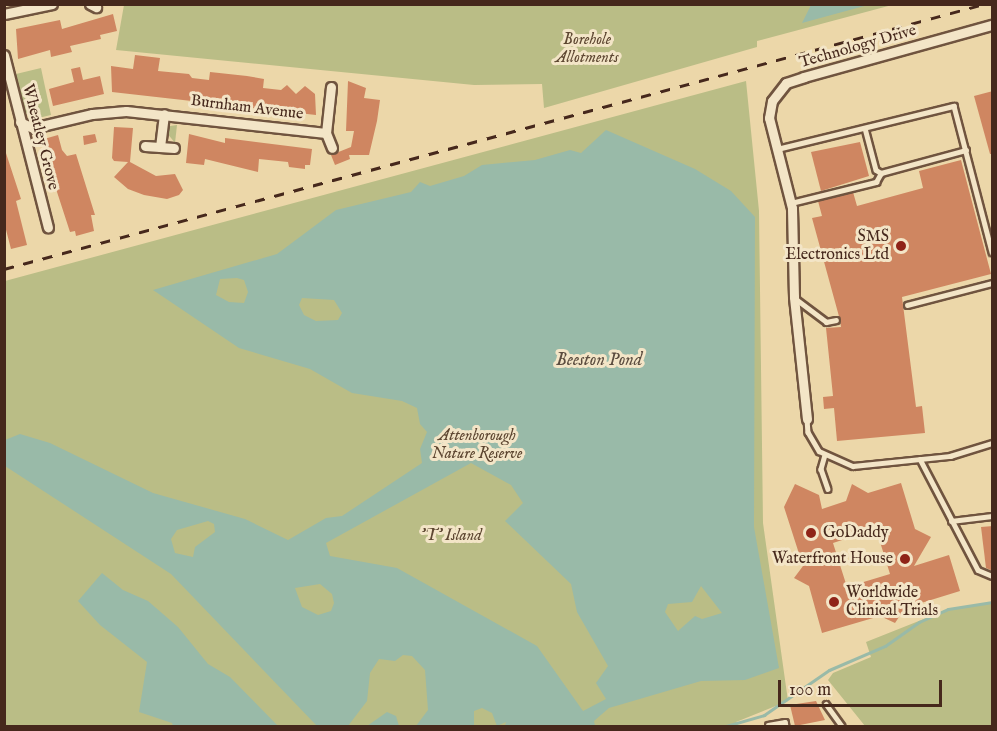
<!DOCTYPE html>
<style>
body{margin:0}
#map{position:relative;width:997px;height:731px;overflow:hidden;background:#ecd7a9;font-family:"IM FELL English",serif}
div>[style]{position:absolute}
.green>*{inset:0;background:#babd86}
.water>*{inset:0;background:#99baa8}
.stream>*{height:3px;margin:-1.5px;padding:0 1.5px;transform-origin:1.5px;border-radius:1.5px;background:#99baa8}
.building>*{inset:0;background:#cf8661}
.roads{filter:drop-shadow(2px 0 #70543f) drop-shadow(-2px 0 #70543f) drop-shadow(0 2px #70543f) drop-shadow(0 -2px #70543f)}
.lane>*{height:4.5px;margin:-2.25px;padding:0 2.25px;transform-origin:2.25px;border-radius:2.25px;background:#f3e5c7}
.street>*{height:9px;margin:-4.5px;padding:0 4.5px;transform-origin:4.5px;border-radius:4.5px;background:#f3e5c7}
.rail>*{height:3px;margin-top:-1.5px;transform-origin:0;background:repeating-linear-gradient(90deg,#46281c 0 10px,transparent 0 20px)}
.dots>*{width:16px;height:16px;translate:-50% -50%;box-sizing:border-box;border:3px solid #f3e5c7;border-radius:50%}
span{translate:-50% -50%;white-space:nowrap;text-align:center;line-height:1.15;-webkit-text-stroke:6px #f3e5c7;paint-order:stroke}
.park-label{font-size:16px;color:#5d4631;font-style:italic}
.street-label{font-size:16px;color:#46281c}
.poi-label{font-size:16px;color:#46281c}
.right{translate:-100% -50%;text-align:right}
.left{translate:0 -50%;text-align:left}
.water-label{font-size:18px;color:#5b4c3f;font-style:italic}
.frame{position:absolute;inset:0;border:6px solid #46281c;pointer-events:none}
.scale{position:absolute;left:778px;top:680px;width:164px;height:27px;box-sizing:border-box;border:3px solid #46281c;border-top:0;padding-left:8px;font-size:18px;line-height:21px;white-space:nowrap;color:#46281c;-webkit-text-stroke:4px #f3e5c7;paint-order:stroke}
</style>
<div id="map">
<div class="green">
<i style="clip-path:polygon(124px 5px,892px 5px,757px 41px,757px 47px,544px 108px,542px 84px,474px 85px,116px 50px)"></i>
<i style="clip-path:polygon(41px 68px,51px 115px,34px 119px,25px 112px,16px 74px)"></i>
<i style="clip-path:polygon(746px 81px,759px 211px,763px 523px,788px 701px,736px 722px,737px 726px,5px 726px,5px 281px)"></i>
<i style="clip-path:polygon(177px 125px,175px 143px,167px 133px,170px 126px)"></i>
<i style="clip-path:polygon(992px 603px,992px 726px,865px 726px,828px 680px,833px 673px,871px 657px,866px 642px,949px 609px)"></i>
</div>
<div class="water">
<i style="clip-path:polygon(811px 5px,811px 4px,868px 5px,802px 23px)"></i>
<i style="clip-path:polygon(evenodd,606px 130px,695px 169px,731px 191px,755px 217px,754px 527px,779px 668px,745px 680px,701px 681px,609px 708px,594px 721px,595px 726px,505px 726px,506px 722px,497px 726px,492px 713px,482px 708px,474px 711px,474px 726px,416px 726px,428px 710px,425px 670px,412px 656px,403px 655px,395px 661px,379px 659px,370px 673px,367px 701px,348px 726px,317px 726px,171px 574px,5px 466px,5px 440px,20px 434px,50px 443px,153px 493px,245px 519px,288px 540px,326px 518px,342px 516px,422px 463px,420px 449px,427px 432px,420px 424px,417px 408px,402px 401px,352px 393px,310px 369px,239px 348px,153px 290px,277px 254px,336px 210px,411px 192px,420px 182px,430px 186px,464px 176px,482px 165px,535px 160px,570px 150px,581px 153px,606px 130px,237px 278px,244px 280px,248px 292px,244px 303px,229px 302px,216px 295px,220px 279px,237px 278px,606px 130px,302px 298px,334px 300px,342px 313px,338px 320px,316px 321px,304px 315px,299px 305px,302px 298px,606px 130px,471px 463px,511px 485px,523px 503px,505px 521px,571px 584px,577px 612px,608px 666px,596px 683px,606px 699px,583px 711px,537px 646px,397px 568px,330px 556px,326px 543px,471px 463px,606px 130px,208px 521px,214px 524px,215px 532px,195px 547px,193px 557px,175px 553px,171px 539px,177px 530px,208px 521px,606px 130px,320px 584px,332px 594px,334px 603px,331px 611px,318px 615px,302px 607px,295px 588px,320px 584px,606px 130px,701px 586px,722px 613px,702px 619px,695px 616px,678px 631px,665px 612px,668px 604px,692px 602px,701px 586px)"></i>
<i style="clip-path:polygon(102px 573px,123px 590px,148px 601px,178px 627px,208px 664px,230px 677px,278px 726px,173px 726px,172px 723px,139px 712px,147px 662px,100px 625px,78px 601px)"></i>
<i style="clip-path:polygon(387px 712px,396px 716px,399px 726px,367px 726px)"></i>
</div>
<div class="stream">
<i style="left:726px;top:726px;width:40px;rotate:-16deg"></i>
<i style="left:764px;top:715px;width:79px;rotate:-34.7deg"></i>
<i style="left:829px;top:670px;width:61px;rotate:-23.2deg"></i>
<i style="left:885px;top:646px;width:42px;rotate:-35.2deg"></i>
<i style="left:919px;top:622px;width:32px;rotate:-24deg"></i>
<i style="left:948px;top:609px;width:45px;rotate:-9deg"></i>
</div>
<div class="building">
<i style="clip-path:polygon(113px 14px,117px 31px,100px 35px,101px 39px,70px 46px,72px 52px,51px 57px,50px 50px,18px 59px,16px 29px,60px 20px,62px 29px)"></i>
<i style="clip-path:polygon(135px 55px,160px 58px,158px 71px,189px 74px,192px 78px,209px 80px,210px 72px,247px 76px,264px 79px,263px 88px,281px 90px,287px 85px,296px 94px,305px 86px,315px 94px,316px 115px,112px 92px,111px 66px,133px 69px)"></i>
<i style="clip-path:polygon(80px 67px,83px 80px,100px 76px,104px 94px,53px 106px,49px 89px,74px 82px,71px 69px)"></i>
<i style="clip-path:polygon(348px 81px,366px 88px,364px 98px,380px 100px,377px 121px,369px 155px,349px 155px,350px 159px,335px 165px,331px 155px,351px 147px,354px 131px,346px 131px)"></i>
<i style="clip-path:polygon(993px 91px,993px 154px,990px 154px,974px 96px)"></i>
<i style="clip-path:polygon(114px 127px,133px 128px,130px 162px,156px 176px,175px 174px,183px 190px,179px 195px,167px 199px,144px 195px,128px 189px,114px 177px,128px 162px,114px 161px,112px 158px)"></i>
<i style="clip-path:polygon(95px 134px,97px 142px,84px 145px,83px 136px)"></i>
<i style="clip-path:polygon(189px 134px,225px 143px,225px 138px,312px 149px,310px 165px,305px 165px,305px 169px,289px 167px,288px 162px,259px 159px,258px 172px,205px 159px,204px 165px,186px 163px)"></i>
<i style="clip-path:polygon(58px 135px,62px 150px,67px 156px,76px 154px,95px 215px,91px 215px,94px 231px,76px 236px,75px 231px,70px 232px,45px 155px,44px 139px)"></i>
<i style="clip-path:polygon(860px 142px,869px 176px,821px 191px,811px 152px)"></i>
<i style="clip-path:polygon(4px 147px,21px 199px,16px 201px,27px 245px,11px 249px,4px 222px)"></i>
<i style="clip-path:polygon(961px 160px,991px 274px,902px 297px,916px 407px,922px 406px,925px 433px,837px 441px,834px 408px,824px 409px,823px 397px,833px 396px,826px 328px,841px 327px,840px 320px,812px 218px,822px 216px,818px 201px,853px 192px,857px 206px,923px 188px,919px 171px)"></i>
<i style="clip-path:polygon(evenodd,901px 483px,915px 529px,931px 537px,914px 566px,949px 555px,960px 591px,905px 608px,895px 623px,880px 616px,822px 633px,809px 586px,794px 578px,803px 566px,784px 507px,795px 484px,819px 495px,822px 509px,846px 501px,852px 484px,868px 493px,901px 483px,876px 529px,890px 574px,847px 587px,833px 543px,876px 529px)"></i>
<i style="clip-path:polygon(993px 526px,993px 571px,986px 568px,981px 527px)"></i>
<i style="clip-path:polygon(816px 701px,825px 720px,795px 726px,790px 705px)"></i>
</div>
<div class="roads">
<div class="lane">
<i style="left:865px;top:128px;width:43px;rotate:75.3deg"></i>
<i style="left:876px;top:170px;width:6px;rotate:31deg"></i>
<i style="left:881px;top:173px;width:88px;rotate:-15.1deg"></i>
<i style="left:777px;top:149px;width:182px;rotate:-13.7deg"></i>
<i style="left:954px;top:106px;width:151px;rotate:75.4deg"></i>
<i style="left:791px;top:203px;width:88px;rotate:-13.9deg"></i>
<i style="left:876px;top:182px;width:10px;rotate:-61deg"></i>
<i style="left:796px;top:299px;width:38px;rotate:37deg"></i>
<i style="left:826px;top:322px;width:10px;rotate:-11deg"></i>
<i style="left:907px;top:305px;width:88px;rotate:-14.5deg"></i>
<i style="left:807px;top:419px;width:13px;rotate:86deg"></i>
<i style="left:808px;top:432px;width:22px;rotate:60deg"></i>
<i style="left:819px;top:451px;width:37px;rotate:24deg"></i>
<i style="left:853px;top:466px;width:98px;rotate:-5.9deg"></i>
<i style="left:950px;top:456px;width:44px;rotate:-17.2deg"></i>
<i style="left:825px;top:455px;width:15px;rotate:106deg"></i>
<i style="left:821px;top:469px;width:21px;rotate:71deg"></i>
<i style="left:920px;top:459px;width:125px;rotate:62.4deg"></i>
<i style="left:978px;top:570px;width:15px;rotate:23deg"></i>
<i style="left:951px;top:521px;width:41px;rotate:-7deg"></i>
<i style="left:826px;top:704px;width:27px;rotate:54deg"></i>
<i style="left:768px;top:725px;width:17px;rotate:-10deg"></i>
<i style="left:785px;top:722px;width:4px;rotate:76deg"></i>
</div>
<div class="street">
<i style="left:90px;top:4px;width:7px;rotate:27deg"></i>
<i style="left:4px;top:14px;width:49px;rotate:-11.8deg"></i>
<i style="left:4px;top:55px;width:178px;rotate:75.7deg"></i>
<i style="left:331px;top:87px;width:46px;rotate:96.2deg"></i>
<i style="left:326px;top:133px;width:16px;rotate:68deg"></i>
<i style="left:20px;top:122px;width:14px;rotate:25deg"></i>
<i style="left:33px;top:128px;width:61px;rotate:-13.3deg"></i>
<i style="left:92px;top:114px;width:34px;rotate:-5deg"></i>
<i style="left:126px;top:111px;width:201px;rotate:6.3deg"></i>
<i style="left:145px;top:146px;width:29px;rotate:4deg"></i>
<i style="left:160px;top:147px;width:33px;rotate:-83deg"></i>
<i style="left:807px;top:419px;width:123px;rotate:-96.1deg"></i>
<i style="left:794px;top:297px;width:89px;rotate:-91.3deg"></i>
<i style="left:792px;top:208px;width:93px;rotate:-104.3deg"></i>
<i style="left:769px;top:118px;width:17px;rotate:-80deg"></i>
<i style="left:772px;top:101px;width:23px;rotate:-52deg"></i>
<i style="left:786px;top:83px;width:19px;rotate:-18deg"></i>
<i style="left:804px;top:77px;width:195px;rotate:-15.5deg"></i>
</div>
</div>
<div class="rail">
<i style="left:4px;top:269px;width:1015px;rotate:-15.13deg"></i>
</div>
<div class="dots">
<i style="left:901px;top:246px;background:#8f2418"></i>
<i style="left:811px;top:533px;background:#8f2418"></i>
<i style="left:905px;top:559px;background:#8f2418"></i>
<i style="left:834px;top:602px;background:#8f2418"></i>
</div>
<div class="park-label">
<span style="left:587px;top:49px">Borehole<br>Allotments</span>
<span style="left:477px;top:445px">Attenborough<br>Nature Reserve</span>
<span style="left:451px;top:536px">'T' Island</span>
</div>
<div class="street-label">
<span style="left:858px;top:47px;rotate:-16deg">Technology Drive</span>
<span style="left:247px;top:108px;rotate:7deg">Burnham Avenue</span>
<span style="left:40px;top:137px;rotate:76deg">Wheatley Grove</span>
</div>
<div class="poi-label">
<span class="right" style="left:889px;top:246px">SMS<br>Electronics Ltd</span>
<span class="left" style="left:823px;top:533px">GoDaddy</span>
<span class="right" style="left:893px;top:559px">Waterfront House</span>
<span class="left" style="left:846px;top:602px">Worldwide<br>Clinical Trials</span>
</div>
<div class="water-label">
<span style="left:599px;top:361px">Beeston Pond</span>
</div>
<div class="frame"></div>
<div class="scale">100 m</div>
</div>
